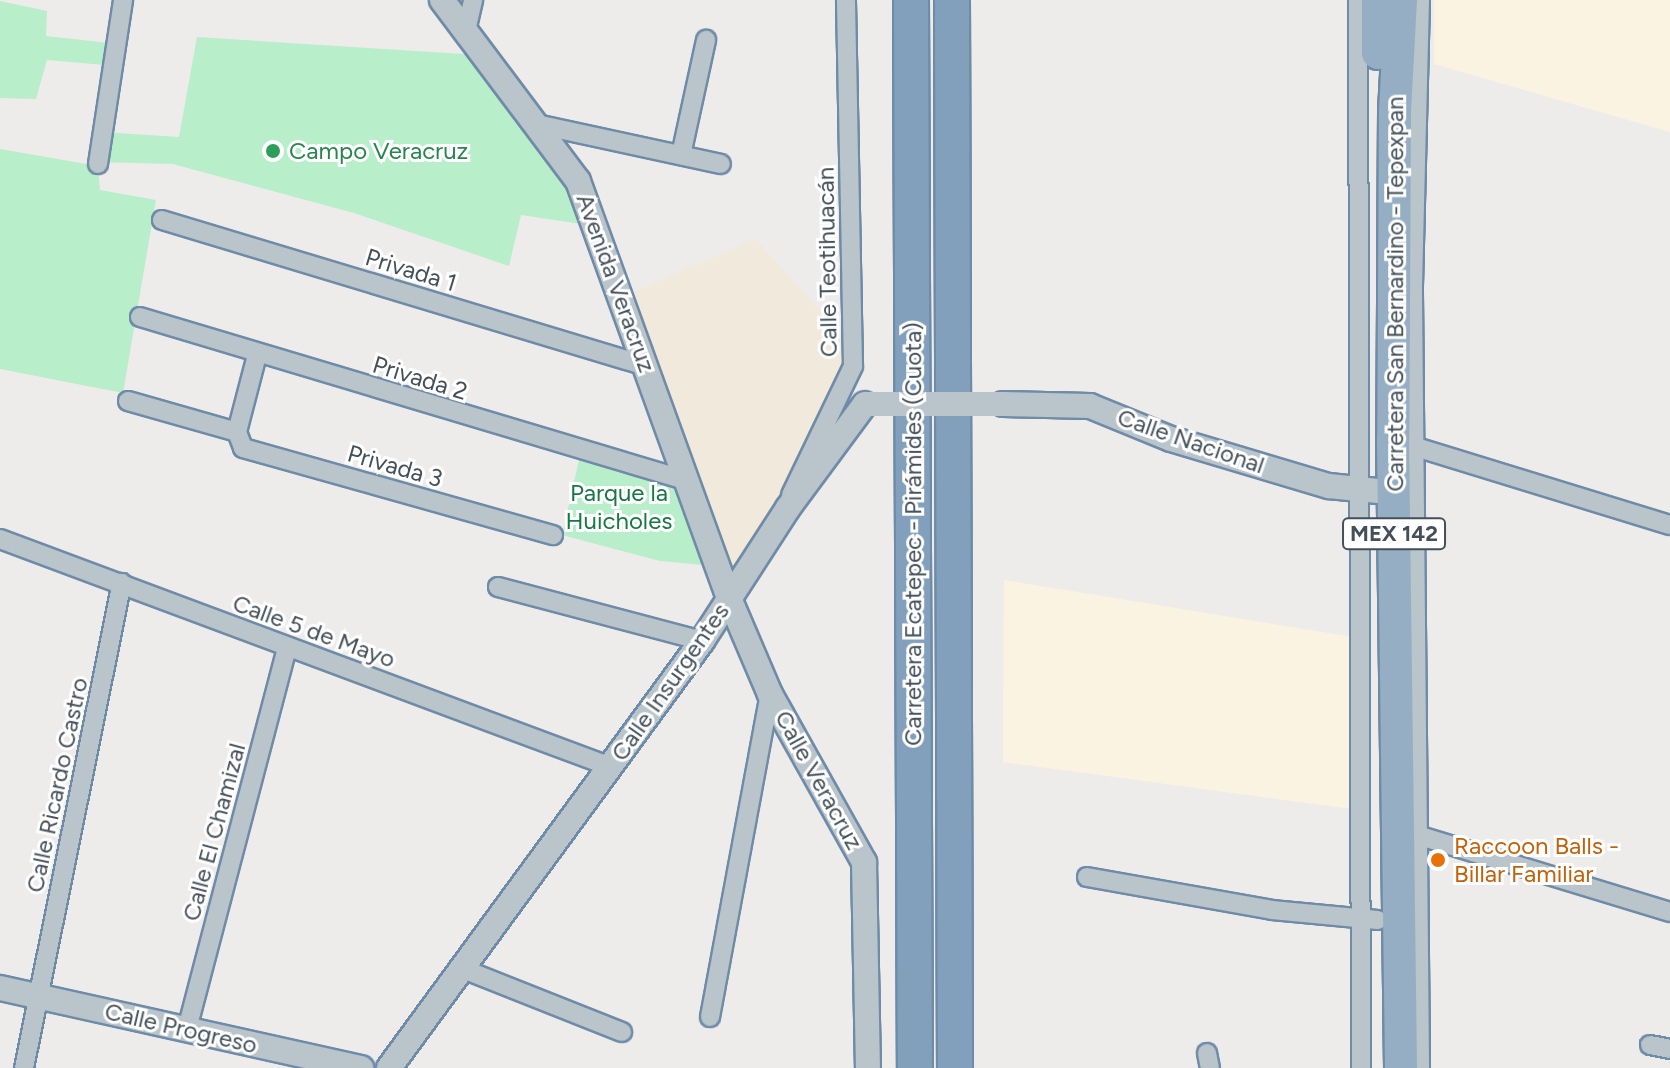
<!DOCTYPE html>
<meta charset="utf-8">
<style>
body{margin:0}
#map{position:relative;width:1670px;height:1068px;overflow:hidden;background:#eeebeb;font-family:Figtree,sans-serif}
div>[style]{position:absolute}
.commercial>*{inset:0;background:#fbf3e2}
.green>*{inset:0;background:#b8eeca}
.sand>*{inset:0;background:#f1e9db}
.roads{filter:drop-shadow(2px 0 #6e8ba7) drop-shadow(-2px 0 #6e8ba7) drop-shadow(0 2px #6e8ba7) drop-shadow(0 -2px #6e8ba7)}
.minor>*{height:18px;margin:-9px;padding:0 9px;transform-origin:9px;border-radius:9px;background:#b9c4cb}
.tertiary>*{height:24px;margin:-12px;padding:0 12px;transform-origin:12px;border-radius:12px;background:#b9c4cb}
.trunk>*{height:32px;margin:-16px;padding:0 16px;transform-origin:16px;border-radius:16px;background:#96aec3}
.motorway>*{height:34px;margin:-17px;padding:0 17px;transform-origin:17px;border-radius:17px;background:#82a0bb}
.tertiary-bridge>*{height:24px;margin:-12px;padding:0 12px;transform-origin:12px;border-radius:12px;background:#b9c4cb}
.dots>*{width:22px;height:22px;translate:-50% -50%;box-sizing:border-box;border:4px solid #fff;border-radius:50%}
span{translate:-50% -50%;white-space:nowrap;text-align:center;line-height:1.15;-webkit-text-stroke:6px #fff;paint-order:stroke}
.shield-label span{padding:2px 6px;background:#fff;border:2px solid;border-radius:6px;-webkit-text-stroke-width:0}
.shield-label{font-size:22px;color:#445059;font-weight:700}
.leisure-label{font-size:24px;color:#27864d}
.left{translate:0 -50%;text-align:left}
.street-label{font-size:24px;color:#445059}
.park-label{font-size:24px;color:#167843}
.food-label{font-size:24px;color:#c56008}
</style>
<div id="map">
<div class="commercial">
<i style="clip-path:polygon(1434px 0,1670px 0,1670px 132px,1434px 64px)"></i>
<i style="clip-path:polygon(1004px 580px,1359px 638px,1359px 810px,1003px 762px)"></i>
</div>
<div class="green">
<i style="clip-path:polygon(0 1px,47px 11px,46px 36px,109px 43px,104px 65px,47px 60px,36px 99px,0 98px)"></i>
<i style="clip-path:polygon(197px 37px,479px 55px,601px 227px,521px 215px,509px 266px,354px 213px,173px 164px,96px 162px,101px 132px,179px 137px)"></i>
<i style="clip-path:polygon(0 149px,98px 166px,100px 190px,156px 200px,123px 393px,0 369px)"></i>
<i style="clip-path:polygon(581px 451px,688px 484px,715px 566px,660px 561px,562px 535px)"></i>
</div>
<div class="sand">
<i style="clip-path:polygon(756px 239px,853px 347px,763px 543px,727px 591px,624px 296px)"></i>
</div>
<div class="roads">
<div class="minor">
<i style="left:1358px;top:0;width:1068px;rotate:89.84deg"></i>
<i style="left:1420px;top:0;width:293px;rotate:91.4deg"></i>
<i style="left:1413px;top:293px;width:775px;rotate:89.48deg"></i>
<i style="left:466px;top:31px;width:32px;rotate:-77deg"></i>
<i style="left:536px;top:124px;width:189px;rotate:12.2deg"></i>
<i style="left:681px;top:155px;width:118px;rotate:-77.7deg"></i>
<i style="left:98px;top:164px;width:166px;rotate:-81.3deg"></i>
<i style="left:162px;top:220px;width:506px;rotate:16.79deg"></i>
<i style="left:140px;top:317px;width:572px;rotate:16.66deg"></i>
<i style="left:257px;top:355px;width:80px;rotate:104.6deg"></i>
<i style="left:237px;top:432px;width:17px;rotate:69deg"></i>
<i style="left:243px;top:448px;width:322px;rotate:15.7deg"></i>
<i style="left:128px;top:401px;width:113px;rotate:15.9deg"></i>
<i style="left:1403px;top:443px;width:279px;rotate:17.1deg"></i>
<i style="left:791px;top:495px;width:143px;rotate:-64.3deg"></i>
<i style="left:853px;top:366px;width:366px;rotate:-91.1deg"></i>
<i style="left:0;top:539px;width:652px;rotate:20.46deg"></i>
<i style="left:498px;top:587px;width:211px;rotate:14.8deg"></i>
<i style="left:1407px;top:832px;width:275px;rotate:16.9deg"></i>
<i style="left:1087px;top:877px;width:188px;rotate:10.1deg"></i>
<i style="left:1272px;top:910px;width:106px;rotate:5.4deg"></i>
<i style="left:463px;top:969px;width:171px;rotate:21.6deg"></i>
<i style="left:710px;top:1017px;width:329px;rotate:-79.5deg"></i>
<i style="left:187px;top:1029px;width:395px;rotate:-75.3deg"></i>
<i style="left:1650px;top:1045px;width:20px;rotate:11deg"></i>
<i style="left:1207px;top:1053px;width:15px;rotate:79deg"></i>
<i style="left:24px;top:1068px;width:495px;rotate:-78.6deg"></i>
</div>
<div class="tertiary">
<i style="left:442px;top:0;width:226px;rotate:53.1deg"></i>
<i style="left:578px;top:181px;width:443px;rotate:70.1deg"></i>
<i style="left:729px;top:598px;width:104px;rotate:66.9deg"></i>
<i style="left:770px;top:694px;width:193px;rotate:60.8deg"></i>
<i style="left:864px;top:862px;width:206px;rotate:88.9deg"></i>
<i style="left:1003px;top:404px;width:87px;rotate:1.3deg"></i>
<i style="left:1090px;top:406px;width:87px;rotate:22.2deg"></i>
<i style="left:1171px;top:439px;width:165px;rotate:16.6deg"></i>
<i style="left:1329px;top:486px;width:49px;rotate:5.8deg"></i>
<i style="left:0;top:988px;width:370px;rotate:12.5deg"></i>
<i style="left:389px;top:1068px;width:529px;rotate:-53.76deg"></i>
<i style="left:702px;top:641px;width:158px;rotate:-57.1deg"></i>
<i style="left:788px;top:508px;width:129px;rotate:-53.5deg"></i>
</div>
<div class="trunk">
<i style="left:1378px;top:0;width:53px;rotate:90deg"></i>
<i style="left:1401px;top:0;width:111px;rotate:93.1deg"></i>
<i style="left:1395px;top:111px;width:329px;rotate:90.3deg"></i>
<i style="left:1393px;top:440px;width:628px;rotate:89.27deg"></i>
</div>
<div class="motorway">
<i style="left:911px;top:0;width:1068px;rotate:89.79deg"></i>
<i style="left:952px;top:0;width:1068px;rotate:89.84deg"></i>
</div>
</div>
<div class="tertiary-bridge">
<i style="left:865px;top:404px;width:138px"></i>
</div>
<div class="dots">
<i style="left:273px;top:151px;background:#2e9e5b"></i>
<i style="left:1438px;top:860px;background:#e8710a"></i>
</div>
<div class="shield-label">
<span style="left:1394px;top:534px">MEX 142</span>
</div>
<div class="leisure-label">
<span class="left" style="left:289px;top:151px">Campo Veracruz</span>
</div>
<div class="street-label">
<span style="left:827px;top:262px;rotate:-91deg">Calle Teotihuacán</span>
<span style="left:411px;top:270px;rotate:17deg">Privada 1</span>
<span style="left:616px;top:283px;rotate:70deg">Avenida Veracruz</span>
<span style="left:1395px;top:294px;rotate:-90deg">Carretera San Bernardino - Tepexpan</span>
<span style="left:420px;top:378px;rotate:17deg">Privada 2</span>
<span style="left:1191px;top:441px;rotate:19deg">Calle Nacional</span>
<span style="left:395px;top:466px;rotate:16deg">Privada 3</span>
<span style="left:913px;top:534px;rotate:-90deg">Carretera Ecatepec - Pirámides (Cuota)</span>
<span style="left:314px;top:631px;rotate:20deg">Calle 5 de Mayo</span>
<span style="left:670px;top:682px;rotate:-55deg">Calle Insurgentes</span>
<span style="left:819px;top:780px;rotate:61deg">Calle Veracruz</span>
<span style="left:57px;top:785px;rotate:-78deg">Calle Ricardo Castro</span>
<span style="left:214px;top:832px;rotate:-75deg">Calle El Chamizal</span>
<span style="left:181px;top:1028px;rotate:13deg">Calle Progreso</span>
</div>
<div class="park-label">
<span style="left:619px;top:507px">Parque la<br>Huicholes</span>
</div>
<div class="food-label">
<span class="left" style="left:1454px;top:860px">Raccoon Balls -<br>Billar Familiar</span>
</div>
</div>
